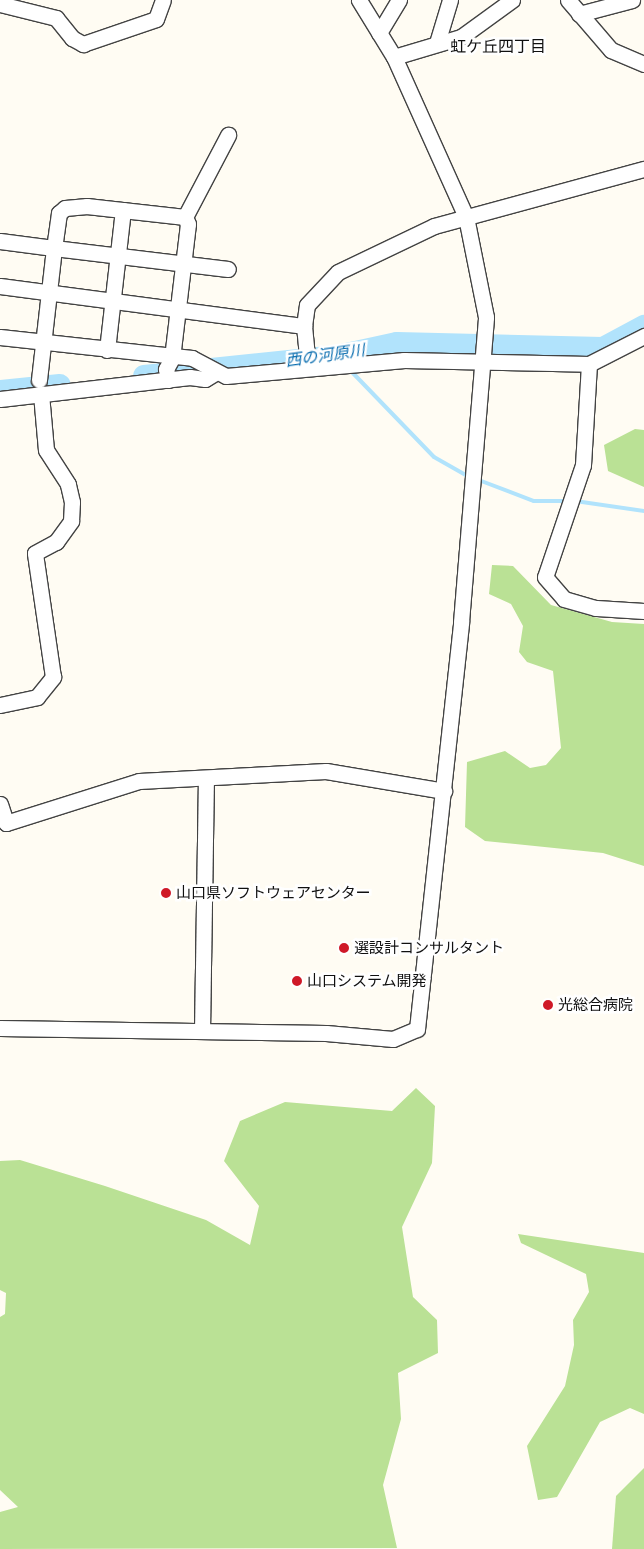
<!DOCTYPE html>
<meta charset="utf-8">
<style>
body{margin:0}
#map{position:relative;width:644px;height:1549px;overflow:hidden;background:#fffcf3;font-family:Lora,"Noto Sans JP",serif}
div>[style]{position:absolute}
.forest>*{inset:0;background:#bae195}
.stream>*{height:4px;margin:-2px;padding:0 2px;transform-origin:2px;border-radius:2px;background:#b1e3fc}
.river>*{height:22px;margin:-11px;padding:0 11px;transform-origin:11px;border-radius:11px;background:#b1e3fc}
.roads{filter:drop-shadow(1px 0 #434343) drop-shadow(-1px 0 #434343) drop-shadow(0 1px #434343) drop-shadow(0 -1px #434343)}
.minor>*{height:15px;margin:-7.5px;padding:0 7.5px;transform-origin:7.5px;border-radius:7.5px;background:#fff}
.dots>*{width:14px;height:14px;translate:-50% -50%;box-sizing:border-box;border:2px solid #fff;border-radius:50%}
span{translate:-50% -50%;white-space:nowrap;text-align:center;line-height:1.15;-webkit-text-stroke:5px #fff;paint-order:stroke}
.poi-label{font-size:15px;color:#101010}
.left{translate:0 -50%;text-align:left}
.neighbourhood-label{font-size:16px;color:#101010}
.water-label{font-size:16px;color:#0b6eb0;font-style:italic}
</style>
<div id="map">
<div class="forest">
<i style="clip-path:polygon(635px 429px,644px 430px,644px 487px,608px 471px,604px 445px)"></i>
<i style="clip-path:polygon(492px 565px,513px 566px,551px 605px,612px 622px,644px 624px,644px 866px,603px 853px,485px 841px,465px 827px,467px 762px,505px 751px,530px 768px,546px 765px,561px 748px,553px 671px,527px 662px,519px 652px,523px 626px,511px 604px,489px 594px)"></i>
<i style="clip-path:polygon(416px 1088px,435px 1106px,432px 1163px,402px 1227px,413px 1297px,437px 1320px,438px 1353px,398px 1373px,401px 1419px,383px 1485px,397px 1548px,0 1549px,0 1512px,18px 1507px,0 1490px,0 1317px,5px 1314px,6px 1293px,0 1290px,0 1161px,20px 1160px,105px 1186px,206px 1220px,250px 1245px,259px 1206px,224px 1161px,240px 1121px,285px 1102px,392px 1111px)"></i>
<i style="clip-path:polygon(518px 1234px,644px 1253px,644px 1414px,630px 1408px,600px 1422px,557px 1497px,538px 1500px,527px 1446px,565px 1386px,574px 1345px,573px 1320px,589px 1292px,586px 1274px,521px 1243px)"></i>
<i style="clip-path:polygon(644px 1468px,644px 1549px,612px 1549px,616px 1496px)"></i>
</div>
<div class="stream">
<i style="left:349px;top:369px;width:122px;rotate:46deg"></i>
<i style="left:434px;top:457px;width:40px;rotate:29.7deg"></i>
<i style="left:476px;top:479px;width:62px;rotate:20.8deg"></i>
<i style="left:534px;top:501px;width:34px"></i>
<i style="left:575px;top:501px;width:70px;rotate:8.2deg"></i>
</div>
<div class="river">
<i style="left:144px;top:376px;width:194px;rotate:-5.9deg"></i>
<i style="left:337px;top:356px;width:61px;rotate:-12.2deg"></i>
<i style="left:397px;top:343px;width:206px;rotate:1.4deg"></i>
<i style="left:603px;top:348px;width:47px;rotate:-28.2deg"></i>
<i style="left:0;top:391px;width:60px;rotate:-5.7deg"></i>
</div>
<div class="roads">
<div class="minor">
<i style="left:568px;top:0;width:66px;rotate:49.3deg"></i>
<i style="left:611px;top:50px;width:36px;rotate:23deg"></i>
<i style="left:0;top:4px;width:58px;rotate:14deg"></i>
<i style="left:56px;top:18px;width:26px;rotate:51deg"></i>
<i style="left:72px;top:38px;width:13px;rotate:29deg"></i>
<i style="left:83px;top:44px;width:77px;rotate:-18.9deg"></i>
<i style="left:156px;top:19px;width:20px;rotate:-70deg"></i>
<i style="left:579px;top:14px;width:55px;rotate:-14.8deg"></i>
<i style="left:379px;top:33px;width:39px;rotate:-59deg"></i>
<i style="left:437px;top:43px;width:45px;rotate:-73.2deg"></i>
<i style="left:394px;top:57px;width:70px;rotate:-16.6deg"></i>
<i style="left:461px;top:37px;width:63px;rotate:-36deg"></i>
<i style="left:185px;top:217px;width:99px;rotate:-173.6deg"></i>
<i style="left:87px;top:206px;width:22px;rotate:175deg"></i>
<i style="left:65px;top:208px;width:8px;rotate:140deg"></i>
<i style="left:59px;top:213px;width:35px;rotate:98deg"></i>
<i style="left:54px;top:248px;width:175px;rotate:6.9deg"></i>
<i style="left:185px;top:217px;width:93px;rotate:-62.3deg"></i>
<i style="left:0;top:241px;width:54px;rotate:7.4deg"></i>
<i style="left:54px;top:248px;width:133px;rotate:96.5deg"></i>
<i style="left:0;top:286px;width:307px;rotate:7.5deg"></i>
<i style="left:0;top:337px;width:193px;rotate:6.2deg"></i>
<i style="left:192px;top:358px;width:38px;rotate:28deg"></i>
<i style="left:226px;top:376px;width:179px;rotate:-5.1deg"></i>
<i style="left:404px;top:360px;width:185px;rotate:1.2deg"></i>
<i style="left:589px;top:364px;width:62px;rotate:-27deg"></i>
<i style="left:107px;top:350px;width:141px;rotate:-83.5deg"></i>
<i style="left:589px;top:364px;width:101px;rotate:93.4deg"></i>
<i style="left:583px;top:465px;width:118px;rotate:108.7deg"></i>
<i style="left:545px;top:577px;width:29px;rotate:49deg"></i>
<i style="left:564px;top:599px;width:33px;rotate:16deg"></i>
<i style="left:596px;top:608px;width:48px;rotate:3.6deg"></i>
<i style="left:308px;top:366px;width:40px;rotate:-95.7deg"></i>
<i style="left:304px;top:326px;width:21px;rotate:-82deg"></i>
<i style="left:307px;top:305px;width:45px;rotate:-46.8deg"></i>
<i style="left:338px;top:272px;width:106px;rotate:-25.6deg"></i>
<i style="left:434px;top:226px;width:218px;rotate:-15.2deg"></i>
<i style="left:168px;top:380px;width:11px;rotate:-100deg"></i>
<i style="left:166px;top:369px;width:13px;rotate:-61deg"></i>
<i style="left:172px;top:358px;width:135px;rotate:-83.2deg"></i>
<i style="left:188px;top:224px;width:8px;rotate:-113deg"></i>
<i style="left:0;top:399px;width:191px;rotate:-6.6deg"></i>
<i style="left:190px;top:377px;width:15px;rotate:8deg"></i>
<i style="left:205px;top:379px;width:12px;rotate:-31deg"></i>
<i style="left:0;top:705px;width:38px;rotate:-12deg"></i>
<i style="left:37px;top:697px;width:26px;rotate:-51deg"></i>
<i style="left:53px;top:677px;width:125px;rotate:-98.3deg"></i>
<i style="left:35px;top:553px;width:24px;rotate:-28deg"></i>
<i style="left:56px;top:542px;width:26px;rotate:-54deg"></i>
<i style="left:71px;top:521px;width:19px;rotate:-87deg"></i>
<i style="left:72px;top:502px;width:18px;rotate:-103deg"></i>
<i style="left:68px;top:484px;width:40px;rotate:-122.9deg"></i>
<i style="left:46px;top:450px;width:56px;rotate:-95.1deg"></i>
<i style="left:0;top:804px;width:20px;rotate:72deg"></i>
<i style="left:6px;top:823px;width:139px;rotate:-17.5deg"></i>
<i style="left:139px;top:781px;width:187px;rotate:-3.1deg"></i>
<i style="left:326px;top:771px;width:120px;rotate:9.6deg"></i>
<i style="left:0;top:1028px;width:326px;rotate:0.9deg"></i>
<i style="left:326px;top:1033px;width:67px;rotate:5.1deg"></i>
<i style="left:393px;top:1039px;width:26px;rotate:-23deg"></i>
<i style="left:417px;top:1029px;width:409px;rotate:-83.8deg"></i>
<i style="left:461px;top:622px;width:306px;rotate:-85.3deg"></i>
<i style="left:486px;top:317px;width:102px;rotate:-101.3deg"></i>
<i style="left:466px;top:217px;width:175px;rotate:-114.2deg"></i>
<i style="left:394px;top:57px;width:67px;rotate:-121.6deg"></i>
<i style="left:202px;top:1031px;width:253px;rotate:-89.1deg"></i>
</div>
</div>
<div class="dots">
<i style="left:166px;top:893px;background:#cf1928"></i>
<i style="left:344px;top:948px;background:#cf1928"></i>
<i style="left:297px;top:981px;background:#cf1928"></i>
<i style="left:548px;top:1005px;background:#cf1928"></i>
</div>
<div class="poi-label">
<span class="left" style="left:176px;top:893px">山口県ソフトウェアセンター</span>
<span class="left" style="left:354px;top:948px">選設計コンサルタント</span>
<span class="left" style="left:307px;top:981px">山口システム開発</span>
<span class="left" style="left:558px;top:1005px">光総合病院</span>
</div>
<div class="neighbourhood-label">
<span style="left:498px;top:46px">虹ケ丘四丁目</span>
</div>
<div class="water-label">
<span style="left:325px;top:355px;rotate:-8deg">西の河原川</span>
</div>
</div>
